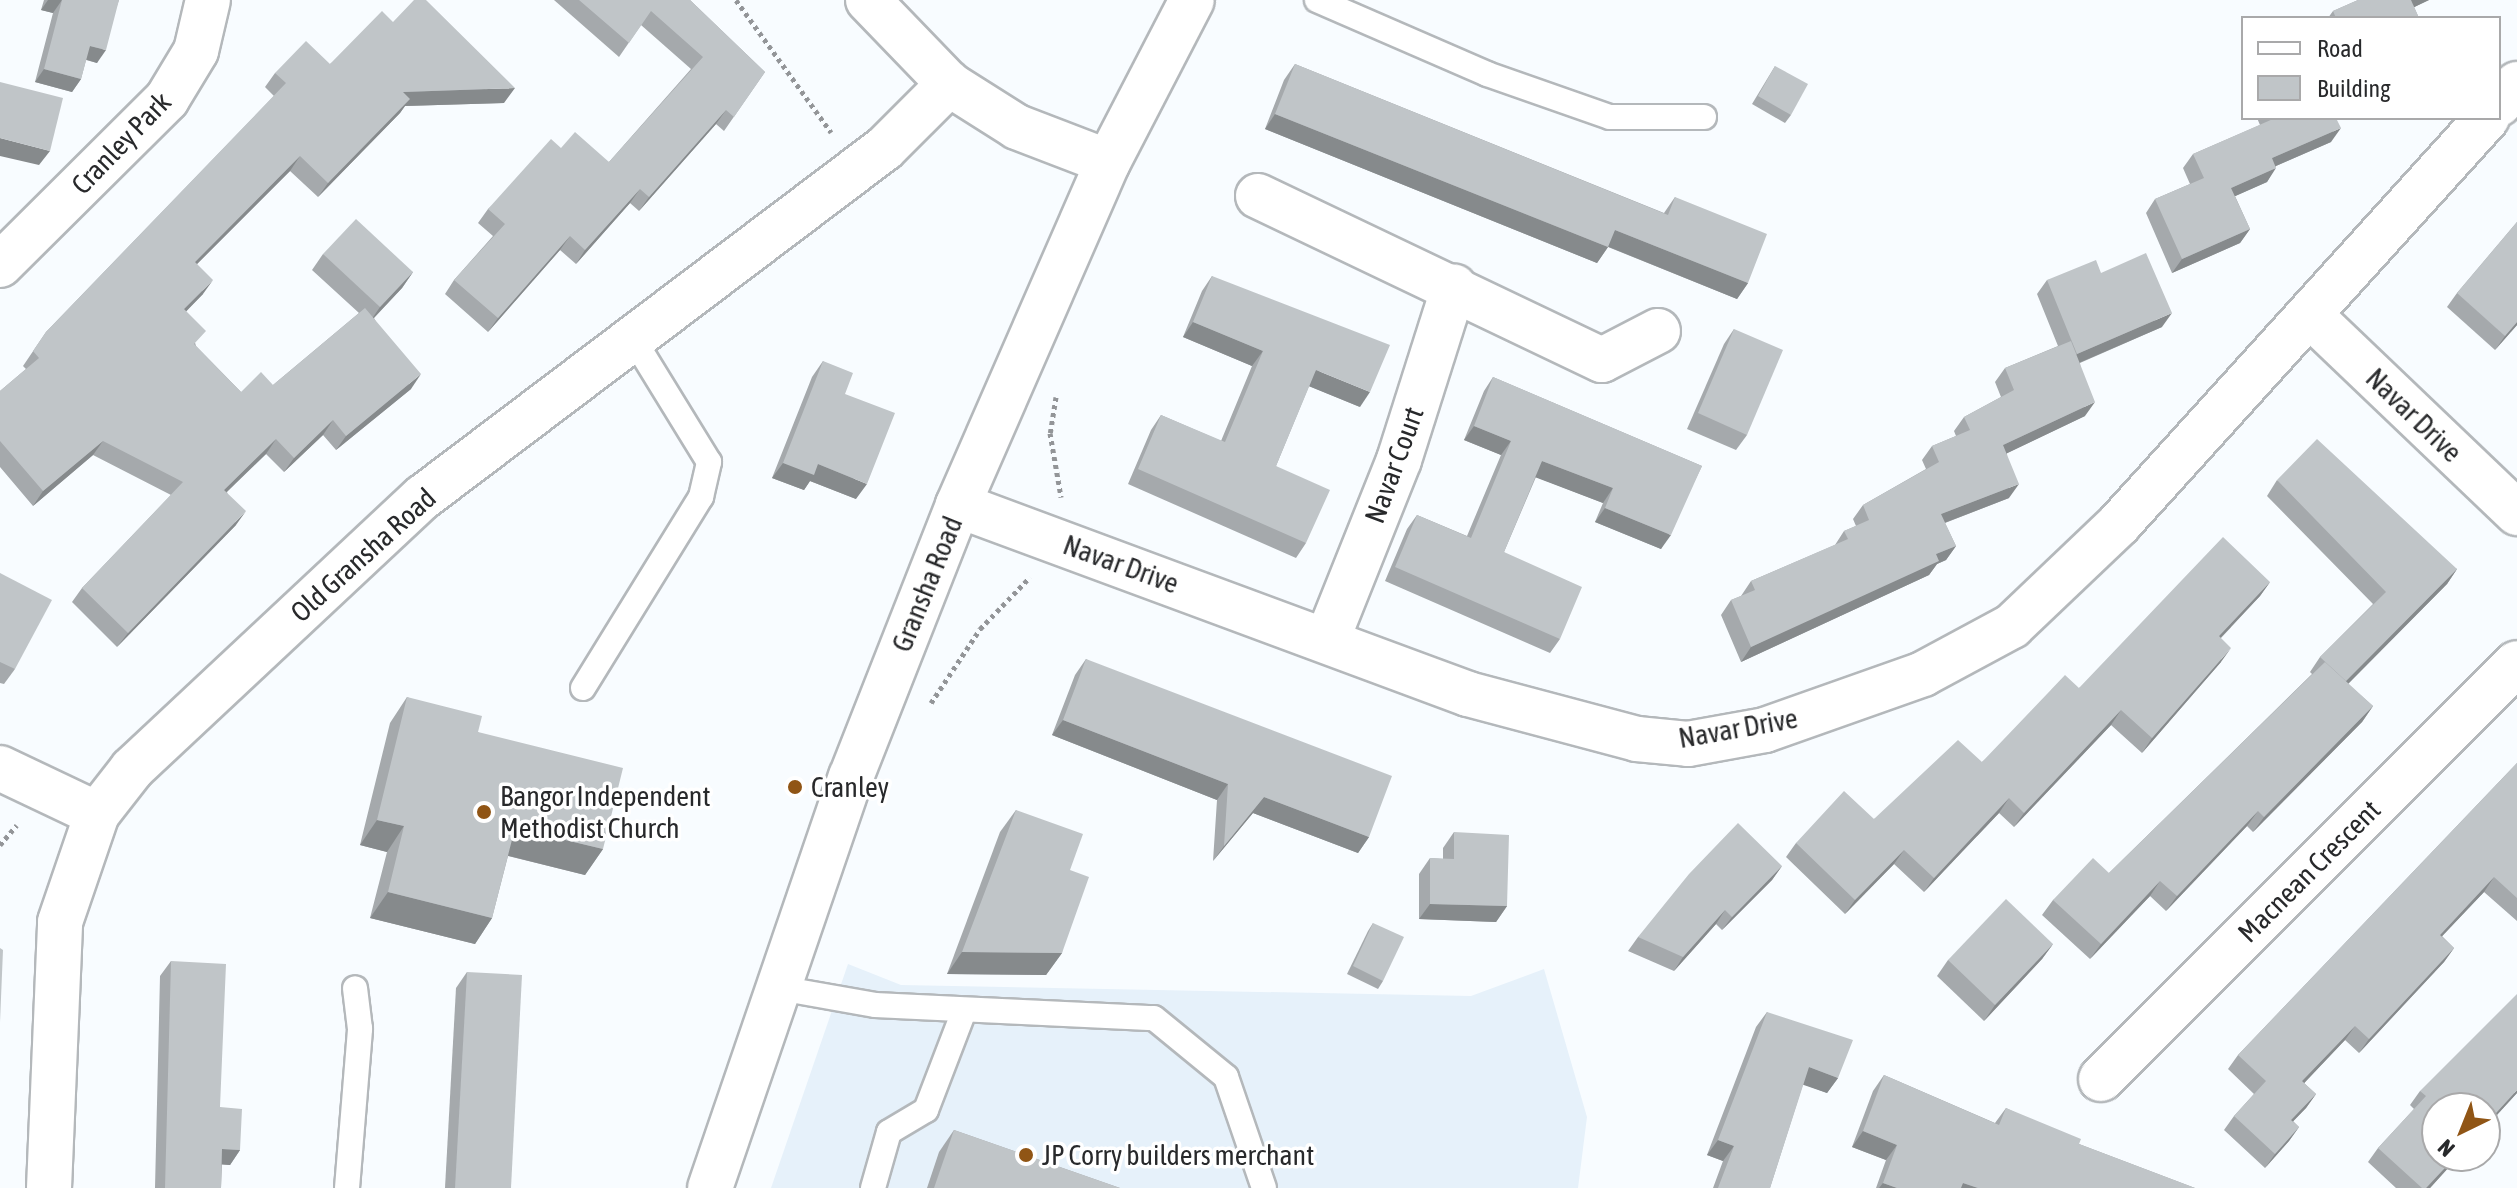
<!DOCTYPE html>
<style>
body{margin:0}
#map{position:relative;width:2517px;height:1188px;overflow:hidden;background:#f8fcff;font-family:"Asap Condensed",sans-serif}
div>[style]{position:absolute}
.built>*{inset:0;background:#e6f1fa}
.path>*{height:5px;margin-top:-2.5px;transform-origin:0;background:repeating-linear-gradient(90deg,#939598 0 4px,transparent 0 8px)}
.roads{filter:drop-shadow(2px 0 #b4b8bb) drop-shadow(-2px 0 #b4b8bb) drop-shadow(0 2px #b4b8bb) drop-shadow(0 -2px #b4b8bb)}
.service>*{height:24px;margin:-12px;padding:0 12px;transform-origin:12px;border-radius:12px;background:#fff}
.minor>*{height:44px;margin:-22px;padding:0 22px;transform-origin:22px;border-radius:22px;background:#fff}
.tertiary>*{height:44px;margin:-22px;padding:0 22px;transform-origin:22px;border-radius:22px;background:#fff}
.wall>*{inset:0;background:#a5a9ac}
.shaded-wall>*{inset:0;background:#868a8c}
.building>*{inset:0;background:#c0c5c8}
.dots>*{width:22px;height:22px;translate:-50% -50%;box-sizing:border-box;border:4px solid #fff;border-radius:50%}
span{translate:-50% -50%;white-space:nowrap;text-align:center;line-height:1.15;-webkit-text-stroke:7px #fff;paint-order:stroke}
.street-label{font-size:28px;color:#28292b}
.poi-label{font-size:28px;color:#28292b}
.left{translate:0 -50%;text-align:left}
.legend{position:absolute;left:2241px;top:16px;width:260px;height:104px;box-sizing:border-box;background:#fff;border:2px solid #a9a9aa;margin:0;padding:10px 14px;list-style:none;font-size:24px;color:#28292b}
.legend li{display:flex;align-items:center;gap:16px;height:40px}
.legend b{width:40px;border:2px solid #a9a9aa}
.north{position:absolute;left:2421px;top:1092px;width:80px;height:80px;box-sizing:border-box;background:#fff;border:2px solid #a9a9aa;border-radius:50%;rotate:223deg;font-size:22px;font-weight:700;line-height:32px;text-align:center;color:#28292b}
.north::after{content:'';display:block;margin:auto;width:28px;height:36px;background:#905515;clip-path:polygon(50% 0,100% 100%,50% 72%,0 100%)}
</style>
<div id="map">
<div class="built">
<i style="clip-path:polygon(848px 964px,901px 985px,1471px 996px,1544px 969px,1587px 1117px,1578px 1188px,771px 1188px)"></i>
</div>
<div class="path">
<i style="left:736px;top:0;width:163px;rotate:54.3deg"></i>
<i style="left:1056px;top:397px;width:36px;rotate:99deg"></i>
<i style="left:1050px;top:433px;width:65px;rotate:80.2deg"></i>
<i style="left:931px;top:703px;width:89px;rotate:-56.5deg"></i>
<i style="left:980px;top:629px;width:72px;rotate:-46.1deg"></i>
<i style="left:0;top:845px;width:26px;rotate:-50deg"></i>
</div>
<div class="roads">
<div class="service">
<i style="left:1317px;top:0;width:185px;rotate:23.5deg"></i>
<i style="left:1487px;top:74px;width:130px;rotate:19.3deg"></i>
<i style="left:1610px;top:117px;width:94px"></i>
<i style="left:583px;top:688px;width:225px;rotate:-58.3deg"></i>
<i style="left:701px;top:497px;width:36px;rotate:-77deg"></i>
<i style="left:709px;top:462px;width:147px;rotate:-121.6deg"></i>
<i style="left:779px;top:988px;width:97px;rotate:10deg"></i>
<i style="left:875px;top:1005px;width:279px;rotate:2.7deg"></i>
<i style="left:1154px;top:1018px;width:93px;rotate:39.3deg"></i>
<i style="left:1226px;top:1077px;width:117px;rotate:71.1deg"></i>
<i style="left:347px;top:1188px;width:160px;rotate:-85.3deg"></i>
<i style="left:360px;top:1029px;width:41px;rotate:-97deg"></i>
<i style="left:873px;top:1188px;width:58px;rotate:-74.1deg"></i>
<i style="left:889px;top:1132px;width:43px;rotate:-30.7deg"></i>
<i style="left:926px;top:1110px;width:106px;rotate:-69deg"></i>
</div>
<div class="minor">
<i style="left:868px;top:0;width:117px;rotate:46deg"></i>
<i style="left:949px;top:84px;width:80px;rotate:32.3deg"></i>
<i style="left:1017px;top:127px;width:97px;rotate:21deg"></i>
<i style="left:2499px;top:104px;width:27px;rotate:-48deg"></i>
<i style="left:1258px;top:196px;width:381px;rotate:25.5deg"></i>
<i style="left:1602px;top:360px;width:63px;rotate:-27.4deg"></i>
<i style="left:0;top:265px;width:235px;rotate:-44.8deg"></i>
<i style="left:167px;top:99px;width:56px;rotate:-58.9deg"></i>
<i style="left:196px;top:51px;width:52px;rotate:-76.8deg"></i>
<i style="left:2312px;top:317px;width:284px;rotate:43.7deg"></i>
<i style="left:958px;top:505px;width:544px;rotate:20.33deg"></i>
<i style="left:1468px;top:694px;width:175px;rotate:14.9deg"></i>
<i style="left:1637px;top:739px;width:51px;rotate:5.6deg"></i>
<i style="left:1688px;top:744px;width:78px;rotate:-10.3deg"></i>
<i style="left:1765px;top:730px;width:168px;rotate:-19.5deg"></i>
<i style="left:1923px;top:674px;width:101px;rotate:-28.3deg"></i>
<i style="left:2012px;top:626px;width:148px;rotate:-43.6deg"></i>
<i style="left:2119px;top:524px;width:548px;rotate:-47.81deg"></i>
<i style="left:1327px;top:640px;width:194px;rotate:-68.2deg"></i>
<i style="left:1399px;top:460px;width:182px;rotate:-72.4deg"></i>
<i style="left:0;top:768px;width:107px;rotate:25.4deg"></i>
<i style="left:2101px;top:1079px;width:588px;rotate:-45deg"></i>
<i style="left:49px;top:1188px;width:266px;rotate:-87.6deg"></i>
<i style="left:60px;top:922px;width:114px;rotate:-71.1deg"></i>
<i style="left:97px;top:814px;width:57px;rotate:-52.1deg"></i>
<i style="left:132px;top:769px;width:398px;rotate:-43.1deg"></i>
<i style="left:423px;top:497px;width:579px;rotate:-37.07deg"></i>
<i style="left:885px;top:148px;width:91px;rotate:-45deg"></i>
</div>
<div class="tertiary">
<i style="left:710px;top:1188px;width:435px;rotate:-71.1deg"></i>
<i style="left:851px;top:777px;width:292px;rotate:-68.5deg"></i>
<i style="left:958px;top:505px;width:374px;rotate:-66.4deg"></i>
<i style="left:1108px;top:162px;width:182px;rotate:-62.6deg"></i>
</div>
</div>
<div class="wall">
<i style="clip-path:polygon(44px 0,119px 0,97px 63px,86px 60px,81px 79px,72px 92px,35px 82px,53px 13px,41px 10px)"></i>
<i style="clip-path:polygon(554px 0,690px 0,765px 72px,724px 131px,716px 124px,639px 211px,630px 203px,576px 264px,560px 250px,488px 332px,445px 294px,454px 280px,493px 236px,478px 223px,488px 209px,561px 148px,609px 162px,691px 69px,641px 25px,619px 57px)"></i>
<i style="clip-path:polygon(2358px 0,2429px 0,2414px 7px,2419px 18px,2328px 18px,2333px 11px)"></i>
<i style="clip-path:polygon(393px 22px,504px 103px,405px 106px,400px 113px,318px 197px,290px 171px,197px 264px,203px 294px,186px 311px,196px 346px,241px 392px,273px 385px,359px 313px,312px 270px,323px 254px,413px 272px,402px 288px,374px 318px,411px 389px,336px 450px,323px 435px,284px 472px,266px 454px,227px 492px,236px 525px,117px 647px,72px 602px,82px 588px,171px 495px,93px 455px,33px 506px,0 467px,0 391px,26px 369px,23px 366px,46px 332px,274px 96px,265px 87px,275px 73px,330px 64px)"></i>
<i style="clip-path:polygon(1295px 64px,1664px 213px,1675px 197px,1748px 283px,1737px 299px,1608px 247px,1597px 263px,1265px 129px,1284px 80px)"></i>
<i style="clip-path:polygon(1775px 66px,1791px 115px,1785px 123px,1752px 104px)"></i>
<i style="clip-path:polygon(2257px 118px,2336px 118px,2331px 142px,2276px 166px,2267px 182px,2235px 196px,2250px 229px,2240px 243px,2172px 273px,2146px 213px,2155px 199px,2190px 184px,2183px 168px,2193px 154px,2260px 125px)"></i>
<i style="clip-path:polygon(2517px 222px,2517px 325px,2495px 350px,2447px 307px,2457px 293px)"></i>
<i style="clip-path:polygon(2101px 273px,2162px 327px,2080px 363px,2085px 416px,2007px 453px,2009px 498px,1945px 523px,1956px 546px,1946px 560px,1937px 564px,1929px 575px,1741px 662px,1721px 615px,1731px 600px,1741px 596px,1751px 581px,1835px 545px,1844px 531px,1856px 526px,1853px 519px,1863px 505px,1926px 469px,1922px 460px,1932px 446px,1956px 436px,1954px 431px,1964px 417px,2001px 397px,1995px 382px,2005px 368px,2058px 346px,2037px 294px,2047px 280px)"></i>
<i style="clip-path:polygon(1212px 276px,1360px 407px,1309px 386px,1276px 466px,1306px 543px,1296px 558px,1128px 484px,1151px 430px,1161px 415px,1221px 441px,1252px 366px,1183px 337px,1202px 291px)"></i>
<i style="clip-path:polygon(1734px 329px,1747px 435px,1736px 450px,1687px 429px,1724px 344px)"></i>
<i style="clip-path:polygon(823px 361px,845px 394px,856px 499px,810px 481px,804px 490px,772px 478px,812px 377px)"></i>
<i style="clip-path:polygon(1493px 377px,1702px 466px,1661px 549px,1595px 522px,1603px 503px,1536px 477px,1504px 552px,1560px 639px,1550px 653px,1385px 581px,1407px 529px,1417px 515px,1467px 536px,1501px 455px,1464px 440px,1484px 391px)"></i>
<i style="clip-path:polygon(2277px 480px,2457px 569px,2447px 584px,2348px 684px,2373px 706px,2362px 722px,2253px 832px,2247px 826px,2166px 911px,2150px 896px,2090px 959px,2042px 915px,2053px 900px,2109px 873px,2312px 674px,2310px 672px,2320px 657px,2373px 604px,2267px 496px)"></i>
<i style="clip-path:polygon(0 573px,15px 669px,4px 684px,0 683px)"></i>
<i style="clip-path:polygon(2270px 582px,2260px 596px,2221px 638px,2221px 662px,2142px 753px,2111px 725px,2014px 827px,1999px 813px,1924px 892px,1894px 864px,1845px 914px,1786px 857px,1796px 843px,1874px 819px,1982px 762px,2079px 688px)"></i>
<i style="clip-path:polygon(1086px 659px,1369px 837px,1358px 853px,1253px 813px,1213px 861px,1217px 800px,1052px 735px,1075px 675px)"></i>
<i style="clip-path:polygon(407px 697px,478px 732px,603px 849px,585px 875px,508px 856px,492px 918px,475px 944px,370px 918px,387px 852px,360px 845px,390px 723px)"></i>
<i style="clip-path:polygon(2517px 763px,2517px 921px,2484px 892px,2442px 936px,2454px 948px,2444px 962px,2359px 1053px,2345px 1040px,2304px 1083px,2316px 1094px,2306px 1108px,2293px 1121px,2299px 1127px,2289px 1141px,2265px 1168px,2224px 1130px,2234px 1116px,2254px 1094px,2228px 1069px,2238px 1055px)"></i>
<i style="clip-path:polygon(1016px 810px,1070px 870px,1062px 953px,1046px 975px,947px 974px,1000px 832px)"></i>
<i style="clip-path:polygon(1454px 832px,1507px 906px,1496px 922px,1419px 919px,1419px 874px,1430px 858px,1443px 859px,1443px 848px)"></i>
<i style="clip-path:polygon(1782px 866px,1772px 880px,1722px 930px,1716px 924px,1674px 971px,1628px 951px,1638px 937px)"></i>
<i style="clip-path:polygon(1373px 923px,1383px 981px,1378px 989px,1347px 974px,1368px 931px)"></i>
<i style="clip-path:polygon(2053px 944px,2042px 959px,1984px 1021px,1937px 976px,1948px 960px)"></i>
<i style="clip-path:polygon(171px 961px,220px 1107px,240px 1150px,230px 1165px,222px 1164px,221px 1188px,155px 1188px,160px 976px)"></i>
<i style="clip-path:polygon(467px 972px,511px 1188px,445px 1188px,456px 988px)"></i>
<i style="clip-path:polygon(1767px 1012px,1838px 1078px,1827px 1093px,1803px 1084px,1770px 1188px,1713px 1188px,1723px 1161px,1707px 1155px,1756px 1027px)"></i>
<i style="clip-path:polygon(1884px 1075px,1995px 1123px,2006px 1108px,2079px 1144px,2195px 1188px,1876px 1188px,1886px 1160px,1852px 1147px,1873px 1091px)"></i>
<i style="clip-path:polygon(2420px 1091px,2517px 1093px,2485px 1128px,2485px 1108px,2437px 1156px,2459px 1156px,2430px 1188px,2396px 1188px,2368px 1162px,2378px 1148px,2414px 1109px,2410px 1105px)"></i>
<i style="clip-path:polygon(954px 1130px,1120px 1188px,927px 1188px,939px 1152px)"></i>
</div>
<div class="shaded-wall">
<i style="clip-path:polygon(48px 0,62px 0,53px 13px,41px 10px)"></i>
<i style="clip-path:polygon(2410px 0,2429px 0,2400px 14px)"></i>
<i style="clip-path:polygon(90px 46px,106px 50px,97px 63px,81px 58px)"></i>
<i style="clip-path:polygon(44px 69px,81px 79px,72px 92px,35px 82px)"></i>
<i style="clip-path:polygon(515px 88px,504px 103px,405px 106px,400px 113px,318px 197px,328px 183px,403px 92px)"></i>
<i style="clip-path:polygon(726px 110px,716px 124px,639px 211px,649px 197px)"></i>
<i style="clip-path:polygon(1275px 114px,1608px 247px,1597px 263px,1265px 129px)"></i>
<i style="clip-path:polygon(2341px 128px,2331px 142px,2262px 172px,2272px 158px)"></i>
<i style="clip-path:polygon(0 138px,50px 151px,39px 165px,0 156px)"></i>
<i style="clip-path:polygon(300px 156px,290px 171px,185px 276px,195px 262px)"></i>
<i style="clip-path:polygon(2276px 168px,2267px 182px,2222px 202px,2231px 188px)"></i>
<i style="clip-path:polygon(640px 189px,630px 203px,576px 264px,585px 250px)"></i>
<i style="clip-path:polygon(2250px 229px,2240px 243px,2172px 273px,2182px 259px)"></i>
<i style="clip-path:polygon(1615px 230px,1748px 283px,1737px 299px,1604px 245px)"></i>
<i style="clip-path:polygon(570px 236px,560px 250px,488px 332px,498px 318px)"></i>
<i style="clip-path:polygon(413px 272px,402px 288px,369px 323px,380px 307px)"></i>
<i style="clip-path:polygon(213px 280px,203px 294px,174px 324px,184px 309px)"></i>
<i style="clip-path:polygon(2172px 313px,2162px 327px,2067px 368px,2077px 354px)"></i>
<i style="clip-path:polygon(1193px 322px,1263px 351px,1252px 366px,1183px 337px)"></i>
<i style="clip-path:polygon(2517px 322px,2517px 325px,2495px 350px,2505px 336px)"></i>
<i style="clip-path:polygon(1316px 370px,1370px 392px,1360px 407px,1306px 385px)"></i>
<i style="clip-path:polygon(421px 374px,411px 389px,336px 450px,346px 436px)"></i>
<i style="clip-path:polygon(2095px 402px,2085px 416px,1993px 460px,2003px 445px)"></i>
<i style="clip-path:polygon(333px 420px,323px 435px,284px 472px,294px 458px)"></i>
<i style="clip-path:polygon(1474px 426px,1511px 441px,1501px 455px,1464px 440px)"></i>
<i style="clip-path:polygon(276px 439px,266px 454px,214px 504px,224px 490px)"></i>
<i style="clip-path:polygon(103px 441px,93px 455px,33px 506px,43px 491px)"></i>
<i style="clip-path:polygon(1542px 461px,1613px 488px,1603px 503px,1532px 476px)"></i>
<i style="clip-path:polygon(783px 463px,818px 464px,867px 484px,856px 499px,810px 481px,804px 490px,772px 478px)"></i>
<i style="clip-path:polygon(2019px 484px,2009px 498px,1931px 528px,1941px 514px)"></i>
<i style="clip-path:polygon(1605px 508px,1671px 535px,1661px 549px,1595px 522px)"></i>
<i style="clip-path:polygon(246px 511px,236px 525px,117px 647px,128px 633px)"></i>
<i style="clip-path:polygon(1956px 546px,1946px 560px,1937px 564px,1929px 575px,1741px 662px,1751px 647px,1936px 554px)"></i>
<i style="clip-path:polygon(2457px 569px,2447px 584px,2336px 696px,2346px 681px)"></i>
<i style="clip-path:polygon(2270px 582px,2260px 596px,2209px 650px,2219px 636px)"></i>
<i style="clip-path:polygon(2231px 648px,2221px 662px,2142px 753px,2152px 738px)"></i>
<i style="clip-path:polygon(2373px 706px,2362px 722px,2253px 832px,2264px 817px)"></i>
<i style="clip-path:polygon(2121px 710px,2111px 725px,2014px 827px,2024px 813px)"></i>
<i style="clip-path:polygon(1063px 720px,1228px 784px,1217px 800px,1052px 735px)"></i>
<i style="clip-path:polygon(1264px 797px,1369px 837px,1358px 853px,1253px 813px,1213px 861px,1224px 846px)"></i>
<i style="clip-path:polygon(2009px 798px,1999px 813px,1924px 892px,1934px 878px)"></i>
<i style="clip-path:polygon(2258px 811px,2247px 826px,2166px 911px,2177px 896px)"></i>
<i style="clip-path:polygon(377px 820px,404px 826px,387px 852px,360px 845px)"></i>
<i style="clip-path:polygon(515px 828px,603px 849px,585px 875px,497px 853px)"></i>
<i style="clip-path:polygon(1904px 850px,1894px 864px,1845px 914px,1855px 900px)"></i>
<i style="clip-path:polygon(1782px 866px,1772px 880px,1722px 930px,1732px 917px)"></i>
<i style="clip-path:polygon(2494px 877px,2484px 892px,2430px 949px,2440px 935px)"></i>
<i style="clip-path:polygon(2160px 881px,2150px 896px,2090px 959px,2101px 944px)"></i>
<i style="clip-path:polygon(388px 892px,492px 918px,475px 944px,370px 918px)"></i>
<i style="clip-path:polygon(1430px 904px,1507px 906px,1496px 922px,1419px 919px)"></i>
<i style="clip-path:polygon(1725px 910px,1716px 924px,1674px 971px,1683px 957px)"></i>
<i style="clip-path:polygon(2053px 944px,2042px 959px,1984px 1021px,1995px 1005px)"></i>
<i style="clip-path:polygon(2454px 948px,2444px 962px,2359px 1053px,2369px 1039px)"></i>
<i style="clip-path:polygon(962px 952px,1062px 953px,1046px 975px,947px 974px)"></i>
<i style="clip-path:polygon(2355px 1026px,2345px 1040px,2292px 1096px,2302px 1081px)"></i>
<i style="clip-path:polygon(1809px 1067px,1838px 1078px,1827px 1093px,1798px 1083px)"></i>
<i style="clip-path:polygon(2517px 1090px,2517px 1093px,2485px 1128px,2485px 1125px)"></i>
<i style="clip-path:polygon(2316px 1094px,2306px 1108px,2281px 1134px,2291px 1120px)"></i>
<i style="clip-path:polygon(2299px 1127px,2289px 1141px,2265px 1168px,2275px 1154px)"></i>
<i style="clip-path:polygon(1863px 1131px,1897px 1145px,1886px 1160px,1852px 1147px)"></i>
<i style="clip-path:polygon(1718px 1140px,1734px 1146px,1723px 1161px,1707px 1155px)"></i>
<i style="clip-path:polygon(222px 1149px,240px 1150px,230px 1165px,212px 1164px)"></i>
<i style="clip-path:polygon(2456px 1156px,2459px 1156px,2430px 1188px,2426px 1188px)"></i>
<i style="clip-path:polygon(1883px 1183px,1897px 1188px,1879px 1188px)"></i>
<i style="clip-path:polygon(1963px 1183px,1978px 1188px,1959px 1188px)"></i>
</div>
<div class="building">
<i style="clip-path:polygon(62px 0,119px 0,106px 50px,90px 46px,81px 79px,44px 69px)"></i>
<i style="clip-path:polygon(414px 0,426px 0,515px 88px,403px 92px,410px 99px,328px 183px,300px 156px,195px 262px,213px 280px,184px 309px,206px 331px,194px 344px,241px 392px,261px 372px,273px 385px,365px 308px,421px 374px,346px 436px,333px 420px,294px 458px,276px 439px,224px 490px,246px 511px,128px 633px,82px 588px,183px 482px,103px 441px,43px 491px,0 441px,0 391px,39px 358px,33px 351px,46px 332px,286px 83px,275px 73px,306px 41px,330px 64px,382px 11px,393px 22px)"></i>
<i style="clip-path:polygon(579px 0,690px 0,765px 72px,734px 117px,726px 110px,649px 197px,640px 189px,585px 250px,570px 236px,498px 318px,454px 280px,505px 224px,488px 209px,551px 139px,561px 148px,575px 132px,609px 162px,703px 57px,651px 11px,629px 43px)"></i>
<i style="clip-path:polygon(2358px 0,2411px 0,2419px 18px,2336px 18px,2333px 11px)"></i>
<i style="clip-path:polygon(1295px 64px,1668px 215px,1675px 197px,1767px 234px,1748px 283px,1615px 230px,1608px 247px,1275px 114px)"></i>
<i style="clip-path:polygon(1775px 66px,1808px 84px,1791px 115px,1758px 96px)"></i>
<i style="clip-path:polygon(0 82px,63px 98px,50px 151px,0 138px)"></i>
<i style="clip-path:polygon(2273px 118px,2336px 118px,2341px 128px,2272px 158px,2276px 168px,2231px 188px,2250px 229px,2182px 259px,2155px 199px,2204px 178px,2193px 154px,2273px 119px)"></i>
<i style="clip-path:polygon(356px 219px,413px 272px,380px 307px,323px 254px)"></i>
<i style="clip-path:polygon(2517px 222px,2517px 322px,2505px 336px,2457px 293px)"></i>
<i style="clip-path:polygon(2146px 253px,2172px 313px,2077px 354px,2047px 280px,2096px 260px,2101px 273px)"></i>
<i style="clip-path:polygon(1212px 276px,1390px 345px,1370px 392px,1316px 370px,1276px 466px,1330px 490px,1306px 543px,1138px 469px,1161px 415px,1225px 442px,1263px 351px,1193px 322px)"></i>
<i style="clip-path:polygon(1734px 329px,1783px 350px,1747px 435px,1698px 413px)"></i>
<i style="clip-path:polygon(2071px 341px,2095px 402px,2003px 445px,2019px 484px,1941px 514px,1956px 546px,1936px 554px,1939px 561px,1751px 647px,1731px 600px,1755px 590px,1751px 581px,1848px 539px,1844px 531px,1869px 520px,1863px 505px,1939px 462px,1932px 446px,1970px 430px,1964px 417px,2014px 390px,2005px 368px)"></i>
<i style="clip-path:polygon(823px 361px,853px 373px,845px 394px,895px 413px,867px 484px,818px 464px,814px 475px,783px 463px)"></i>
<i style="clip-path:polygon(1493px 377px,1702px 466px,1671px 535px,1605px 508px,1613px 488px,1542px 461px,1504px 552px,1582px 587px,1560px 639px,1395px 567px,1417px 515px,1471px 538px,1511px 441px,1474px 426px)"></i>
<i style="clip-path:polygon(2317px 439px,2457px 569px,2346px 681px,2320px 657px,2386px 592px,2277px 480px)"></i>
<i style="clip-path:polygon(2223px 537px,2270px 582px,2219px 636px,2231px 648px,2152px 738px,2121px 710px,2024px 813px,2009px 798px,1934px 878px,1904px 850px,1855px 900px,1796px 843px,1844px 791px,1874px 819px,1958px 740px,1982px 762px,2065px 675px,2079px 688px)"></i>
<i style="clip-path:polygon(0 573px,52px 600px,15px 669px,0 662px)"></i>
<i style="clip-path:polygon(1086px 659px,1392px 776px,1369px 837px,1264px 797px,1224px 846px,1228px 784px,1063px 720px)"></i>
<i style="clip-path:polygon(2325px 662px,2373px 706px,2264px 817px,2258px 811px,2177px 896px,2160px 881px,2101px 944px,2053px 900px,2093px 858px,2109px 873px)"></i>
<i style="clip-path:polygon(407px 697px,482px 716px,478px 732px,623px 768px,603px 849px,515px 828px,492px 918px,388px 892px,404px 826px,377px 820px)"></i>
<i style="clip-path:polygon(2517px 763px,2517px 898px,2494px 877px,2440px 935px,2454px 948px,2369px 1039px,2355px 1026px,2302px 1081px,2316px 1094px,2291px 1120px,2299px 1127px,2275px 1154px,2234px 1116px,2266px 1081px,2238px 1055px)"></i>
<i style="clip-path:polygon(1016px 810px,1083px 834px,1070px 870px,1089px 877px,1062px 953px,962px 952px)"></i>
<i style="clip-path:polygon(1738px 823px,1782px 866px,1732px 917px,1725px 910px,1683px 957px,1638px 937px,1689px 874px)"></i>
<i style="clip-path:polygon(1454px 832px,1509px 835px,1507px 906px,1430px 904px,1430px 858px,1454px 859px)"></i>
<i style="clip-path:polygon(2006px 899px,2053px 944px,1995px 1005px,1948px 960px)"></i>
<i style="clip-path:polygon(1373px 923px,1404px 937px,1383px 981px,1353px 966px)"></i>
<i style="clip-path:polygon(0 948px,3px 950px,0 1022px)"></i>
<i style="clip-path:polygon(171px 961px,226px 964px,220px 1107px,242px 1109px,240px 1150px,222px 1149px,221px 1188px,165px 1188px)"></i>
<i style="clip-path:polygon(467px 972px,522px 975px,511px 1188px,455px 1188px)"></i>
<i style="clip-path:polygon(2517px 994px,2517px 1090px,2485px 1125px,2485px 1108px,2437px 1108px,2437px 1156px,2456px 1156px,2426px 1188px,2422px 1188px,2378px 1148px,2426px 1096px,2420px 1091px)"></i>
<i style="clip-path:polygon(1767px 1012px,1853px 1040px,1838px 1078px,1809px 1067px,1770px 1188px,1718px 1188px,1734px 1146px,1718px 1140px)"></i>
<i style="clip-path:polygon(1884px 1075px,1999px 1125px,2006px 1108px,2081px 1139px,2079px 1144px,2195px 1188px,1978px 1188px,1963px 1183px,1961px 1188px,1897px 1188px,1883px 1183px,1897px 1145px,1863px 1131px)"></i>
<i style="clip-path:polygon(954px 1130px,1120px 1188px,934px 1188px)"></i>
</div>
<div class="dots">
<i style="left:795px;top:787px;background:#905515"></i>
<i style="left:484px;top:812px;background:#905515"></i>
<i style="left:1026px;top:1155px;background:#905515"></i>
</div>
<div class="street-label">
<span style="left:121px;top:143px;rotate:-46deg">Cranley Park</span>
<span style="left:2414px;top:415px;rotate:44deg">Navar Drive</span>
<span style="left:1394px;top:465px;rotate:-70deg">Navar Court</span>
<span style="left:363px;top:555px;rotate:-42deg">Old Gransha Road</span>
<span style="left:1121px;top:564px;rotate:20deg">Navar Drive</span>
<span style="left:927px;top:584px;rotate:-68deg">Gransha Road</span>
<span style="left:1738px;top:728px;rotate:-10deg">Navar Drive</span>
<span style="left:2309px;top:871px;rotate:-45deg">Macnean Crescent</span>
</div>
<div class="poi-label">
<span class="left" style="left:811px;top:787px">Cranley</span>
<span class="left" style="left:500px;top:812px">Bangor Independent<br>Methodist Church</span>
<span class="left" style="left:1042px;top:1155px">JP Corry builders merchant</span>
</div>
<ul class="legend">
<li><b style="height:10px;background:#fff"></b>Road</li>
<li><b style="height:22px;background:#c0c5c8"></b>Building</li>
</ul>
<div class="north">N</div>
</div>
